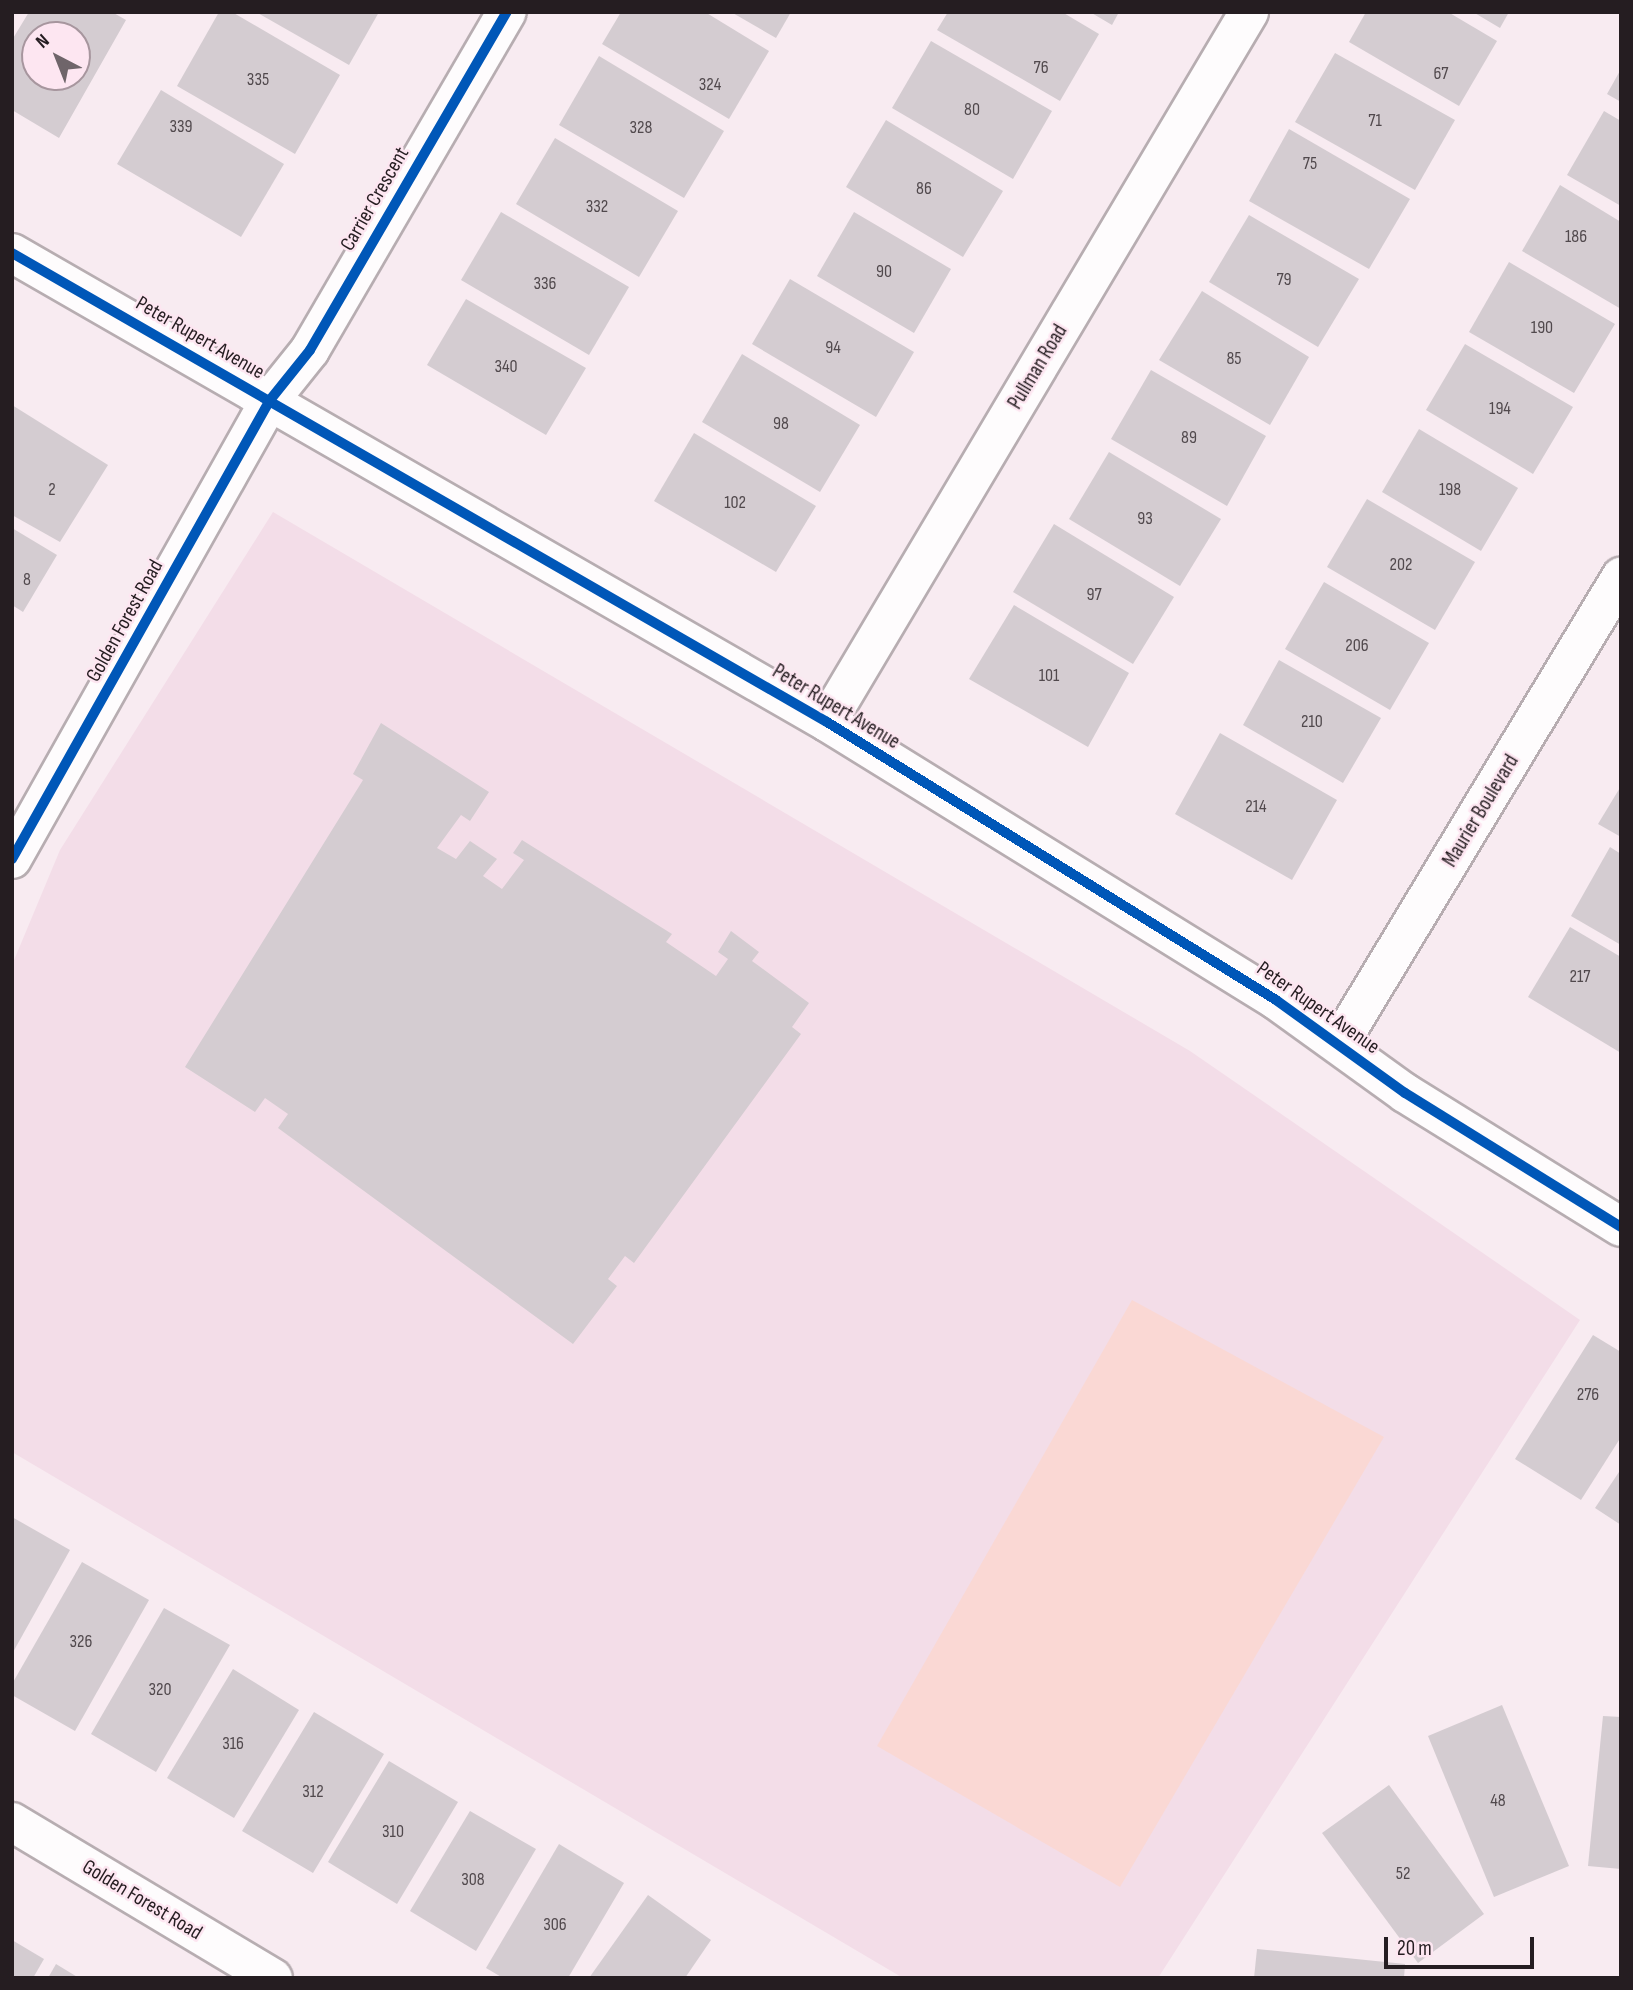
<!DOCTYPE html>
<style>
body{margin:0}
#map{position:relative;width:1633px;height:1990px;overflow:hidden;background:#f8ebf1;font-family:"Sofia Sans Condensed",sans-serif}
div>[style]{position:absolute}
.built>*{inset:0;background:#f3dde8}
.green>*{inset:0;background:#fad8d4}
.building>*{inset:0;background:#d4ccd1}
.roads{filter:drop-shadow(2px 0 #b7adb1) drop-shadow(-2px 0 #b7adb1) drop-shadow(0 2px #b7adb1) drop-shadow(0 -2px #b7adb1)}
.minor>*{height:38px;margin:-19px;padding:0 19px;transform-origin:19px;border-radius:19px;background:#fefcfd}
.cycleway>*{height:10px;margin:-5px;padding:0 5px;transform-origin:5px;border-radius:5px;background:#0057b8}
span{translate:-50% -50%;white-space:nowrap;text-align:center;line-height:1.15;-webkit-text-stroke:5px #fde6f1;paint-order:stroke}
.number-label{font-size:18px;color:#51494d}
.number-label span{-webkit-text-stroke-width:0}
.street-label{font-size:21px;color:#251d21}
.frame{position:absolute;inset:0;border:14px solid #251d21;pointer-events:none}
.north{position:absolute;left:21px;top:21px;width:70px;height:70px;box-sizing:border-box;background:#fde6f1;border:2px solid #a7969e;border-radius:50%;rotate:318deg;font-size:19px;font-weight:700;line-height:28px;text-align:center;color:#251d21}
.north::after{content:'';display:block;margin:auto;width:24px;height:32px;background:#6f656a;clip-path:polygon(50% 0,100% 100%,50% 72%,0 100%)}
.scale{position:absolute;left:1384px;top:1937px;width:150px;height:32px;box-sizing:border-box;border:4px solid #251d21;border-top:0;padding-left:9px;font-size:21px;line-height:24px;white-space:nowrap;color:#251d21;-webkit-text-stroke:5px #fde6f1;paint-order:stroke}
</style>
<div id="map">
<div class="built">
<i style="clip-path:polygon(273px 512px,1190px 1051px,1580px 1320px,1158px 1978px,903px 1978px,12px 1452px,12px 965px,60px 850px)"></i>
</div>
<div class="green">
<i style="clip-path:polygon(1132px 1300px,1384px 1437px,1120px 1887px,877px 1746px)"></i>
</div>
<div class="building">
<i style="clip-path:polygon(evenodd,29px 12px,112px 12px,126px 20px,59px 138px,12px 110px,12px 40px,29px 12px,35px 35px,77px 35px,77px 77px,35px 77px,35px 35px)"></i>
<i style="clip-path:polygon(219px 12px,232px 12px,340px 75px,295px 154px,177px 86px)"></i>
<i style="clip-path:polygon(256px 12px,379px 12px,349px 65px)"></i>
<i style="clip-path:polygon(621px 12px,705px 12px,769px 51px,729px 119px,602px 44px)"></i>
<i style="clip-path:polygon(731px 12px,791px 12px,776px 38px)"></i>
<i style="clip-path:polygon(948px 12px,1062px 12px,1099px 34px,1060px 101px,937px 30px)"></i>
<i style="clip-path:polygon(1090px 12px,1119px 12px,1112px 25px)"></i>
<i style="clip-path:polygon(1366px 12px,1448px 12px,1497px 41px,1459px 106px,1349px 42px)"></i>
<i style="clip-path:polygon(1473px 12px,1509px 12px,1500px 28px)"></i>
<i style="clip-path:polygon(931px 41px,1052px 111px,1013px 179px,892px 108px)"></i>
<i style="clip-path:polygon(1335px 53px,1455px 120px,1415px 190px,1295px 122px)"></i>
<i style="clip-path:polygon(599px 56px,724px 131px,684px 198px,559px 125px)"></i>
<i style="clip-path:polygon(1621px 69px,1621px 102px,1607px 94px)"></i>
<i style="clip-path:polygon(161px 90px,284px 164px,241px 237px,117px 164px)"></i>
<i style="clip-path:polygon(1604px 111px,1621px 121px,1621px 206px,1567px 175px)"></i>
<i style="clip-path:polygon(886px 120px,1003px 191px,963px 257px,846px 187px)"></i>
<i style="clip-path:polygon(1289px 129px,1410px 199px,1369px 269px,1249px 201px)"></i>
<i style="clip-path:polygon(555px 138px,678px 211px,639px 277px,516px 204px)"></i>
<i style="clip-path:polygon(1560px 185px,1621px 222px,1621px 309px,1522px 251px)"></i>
<i style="clip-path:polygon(501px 212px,629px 287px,589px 355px,461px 280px)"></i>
<i style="clip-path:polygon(854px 212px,951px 269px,914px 333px,817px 276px)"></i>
<i style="clip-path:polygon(1249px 215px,1359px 279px,1318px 347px,1209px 282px)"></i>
<i style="clip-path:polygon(1509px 262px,1615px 324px,1574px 393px,1469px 332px)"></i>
<i style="clip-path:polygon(790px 279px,914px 352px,876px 417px,752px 344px)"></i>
<i style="clip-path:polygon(1202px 291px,1309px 357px,1270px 425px,1159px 360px)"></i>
<i style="clip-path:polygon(466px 299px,586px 368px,546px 435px,427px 365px)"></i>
<i style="clip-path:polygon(1465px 344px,1573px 407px,1533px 474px,1426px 410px)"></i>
<i style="clip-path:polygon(742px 354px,860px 425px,820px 492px,702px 422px)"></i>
<i style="clip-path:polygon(1151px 370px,1266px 436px,1227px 506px,1111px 439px)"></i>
<i style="clip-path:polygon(12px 405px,108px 465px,60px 542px,12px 515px)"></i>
<i style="clip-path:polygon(1419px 429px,1518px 488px,1481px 551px,1382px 492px)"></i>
<i style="clip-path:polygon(694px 433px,816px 506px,776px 572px,654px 501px)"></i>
<i style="clip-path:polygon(1109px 452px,1221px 519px,1180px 586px,1069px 519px)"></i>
<i style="clip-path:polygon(1367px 499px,1475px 562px,1435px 630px,1327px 567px)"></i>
<i style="clip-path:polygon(1054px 524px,1174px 597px,1133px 664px,1013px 592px)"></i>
<i style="clip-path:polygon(12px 528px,57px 555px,23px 612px,12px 605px)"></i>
<i style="clip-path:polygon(1324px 582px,1429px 643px,1390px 710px,1285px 649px)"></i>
<i style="clip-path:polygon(1014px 605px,1129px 673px,1088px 747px,969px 679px)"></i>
<i style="clip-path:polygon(1279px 660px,1381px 718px,1343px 783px,1243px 725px)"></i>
<i style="clip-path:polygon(381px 723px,489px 792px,470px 821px,461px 815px,437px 848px,456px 859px,470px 841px,497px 859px,483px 876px,502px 889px,524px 860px,513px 853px,522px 840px,672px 934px,666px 942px,716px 976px,728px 959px,718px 952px,731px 931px,759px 952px,752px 961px,809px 1003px,792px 1027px,801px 1034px,634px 1263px,625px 1256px,608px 1279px,617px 1286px,573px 1344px,278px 1128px,288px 1114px,265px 1098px,255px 1112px,185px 1067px,363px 780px,353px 774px)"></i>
<i style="clip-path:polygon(1220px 733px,1337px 800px,1292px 880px,1175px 814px)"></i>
<i style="clip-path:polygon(1621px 786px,1621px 837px,1598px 824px)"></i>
<i style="clip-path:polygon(1610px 847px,1621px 854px,1621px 945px,1571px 916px)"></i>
<i style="clip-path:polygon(1570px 927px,1621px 957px,1621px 1053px,1528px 997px)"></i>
<i style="clip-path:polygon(1593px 1335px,1621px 1352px,1621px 1437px,1581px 1500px,1515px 1459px)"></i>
<i style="clip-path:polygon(1621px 1469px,1621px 1525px,1595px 1508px)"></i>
<i style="clip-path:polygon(12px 1517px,70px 1550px,12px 1654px)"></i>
<i style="clip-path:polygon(82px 1562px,149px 1600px,75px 1731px,12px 1695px,12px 1684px)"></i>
<i style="clip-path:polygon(164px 1608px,230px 1645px,156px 1772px,91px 1734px)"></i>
<i style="clip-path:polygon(233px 1669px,299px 1710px,234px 1818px,167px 1778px)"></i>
<i style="clip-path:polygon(1502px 1705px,1569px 1866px,1494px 1897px,1428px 1736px)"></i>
<i style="clip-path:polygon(314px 1712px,384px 1754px,313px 1873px,242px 1831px)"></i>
<i style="clip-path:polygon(1603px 1716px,1621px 1717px,1621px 1869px,1588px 1866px)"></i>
<i style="clip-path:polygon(389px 1761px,458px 1802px,397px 1904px,328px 1862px)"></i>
<i style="clip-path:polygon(1389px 1785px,1484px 1914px,1418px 1963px,1322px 1833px)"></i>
<i style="clip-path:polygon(470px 1811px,536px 1849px,476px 1951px,410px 1911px)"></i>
<i style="clip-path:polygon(559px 1844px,624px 1883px,568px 1978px,503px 1978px,486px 1968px)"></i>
<i style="clip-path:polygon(648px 1895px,711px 1940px,685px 1978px,589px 1978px)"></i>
<i style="clip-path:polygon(12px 1940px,44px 1959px,33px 1978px,12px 1978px)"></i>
<i style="clip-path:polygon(1257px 1949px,1405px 1964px,1404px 1978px,1254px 1978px)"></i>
<i style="clip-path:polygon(56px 1964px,79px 1978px,48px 1978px)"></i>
</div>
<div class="roads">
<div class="minor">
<i style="left:12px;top:253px;width:940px;rotate:29.92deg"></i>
<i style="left:827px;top:722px;width:528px;rotate:31.76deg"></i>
<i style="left:1276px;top:1000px;width:159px;rotate:35.8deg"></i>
<i style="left:1405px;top:1093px;width:254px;rotate:31.8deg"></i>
<i style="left:827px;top:722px;width:826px;rotate:-59.27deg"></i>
<i style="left:12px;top:859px;width:527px;rotate:-60.66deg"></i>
<i style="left:270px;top:400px;width:64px;rotate:-51.3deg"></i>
<i style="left:310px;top:350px;width:391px;rotate:-59.8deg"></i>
<i style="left:1339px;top:1044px;width:546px;rotate:-58.87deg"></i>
<i style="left:12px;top:1822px;width:304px;rotate:30.9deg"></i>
</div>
</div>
<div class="cycleway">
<i style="left:12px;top:253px;width:940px;rotate:29.92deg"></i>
<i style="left:827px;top:722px;width:528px;rotate:31.76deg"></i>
<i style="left:1276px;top:1000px;width:159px;rotate:35.8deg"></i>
<i style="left:1405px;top:1093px;width:254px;rotate:31.8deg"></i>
<i style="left:12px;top:859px;width:527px;rotate:-60.66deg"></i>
<i style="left:270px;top:400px;width:64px;rotate:-51.3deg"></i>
<i style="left:310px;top:350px;width:391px;rotate:-59.8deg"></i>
</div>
<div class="number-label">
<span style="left:1041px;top:68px">76</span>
<span style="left:1441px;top:74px">67</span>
<span style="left:258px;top:80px">335</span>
<span style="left:710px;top:85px">324</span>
<span style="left:972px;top:110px">80</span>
<span style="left:1375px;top:121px">71</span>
<span style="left:181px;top:127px">339</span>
<span style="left:641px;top:128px">328</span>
<span style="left:1310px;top:164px">75</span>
<span style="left:924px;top:189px">86</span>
<span style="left:597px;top:207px">332</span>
<span style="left:1576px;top:237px">186</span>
<span style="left:884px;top:272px">90</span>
<span style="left:1284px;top:280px">79</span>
<span style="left:545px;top:284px">336</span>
<span style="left:1542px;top:328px">190</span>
<span style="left:833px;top:348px">94</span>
<span style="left:1234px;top:359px">85</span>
<span style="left:506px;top:367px">340</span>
<span style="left:1500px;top:409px">194</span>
<span style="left:781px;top:424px">98</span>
<span style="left:1189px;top:438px">89</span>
<span style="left:52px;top:490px">2</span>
<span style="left:1450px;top:490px">198</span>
<span style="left:735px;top:503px">102</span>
<span style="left:1145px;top:519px">93</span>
<span style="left:1401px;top:565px">202</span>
<span style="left:27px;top:580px">8</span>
<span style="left:1094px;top:595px">97</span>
<span style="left:1357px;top:646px">206</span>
<span style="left:1049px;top:676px">101</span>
<span style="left:1312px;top:722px">210</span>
<span style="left:1256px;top:807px">214</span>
<span style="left:1580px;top:977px">217</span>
<span style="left:1588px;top:1395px">276</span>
<span style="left:81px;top:1642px">326</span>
<span style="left:160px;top:1690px">320</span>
<span style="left:233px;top:1744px">316</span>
<span style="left:313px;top:1792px">312</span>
<span style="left:1498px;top:1801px">48</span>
<span style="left:393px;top:1832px">310</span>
<span style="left:1403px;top:1874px">52</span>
<span style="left:473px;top:1880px">308</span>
<span style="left:555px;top:1925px">306</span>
</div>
<div class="street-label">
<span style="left:375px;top:199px;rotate:-60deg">Carrier Crescent</span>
<span style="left:200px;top:338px;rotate:30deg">Peter Rupert Avenue</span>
<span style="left:1038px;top:367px;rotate:-59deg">Pullman Road</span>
<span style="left:125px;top:621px;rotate:-61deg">Golden Forest Road</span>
<span style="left:836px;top:707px;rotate:31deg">Peter Rupert Avenue</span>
<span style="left:1481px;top:811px;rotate:-59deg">Maurier Boulevard</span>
<span style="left:1318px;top:1008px;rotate:35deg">Peter Rupert Avenue</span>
<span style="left:142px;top:1900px;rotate:31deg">Golden Forest Road</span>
</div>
<div class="frame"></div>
<div class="north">N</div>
<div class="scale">20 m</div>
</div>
